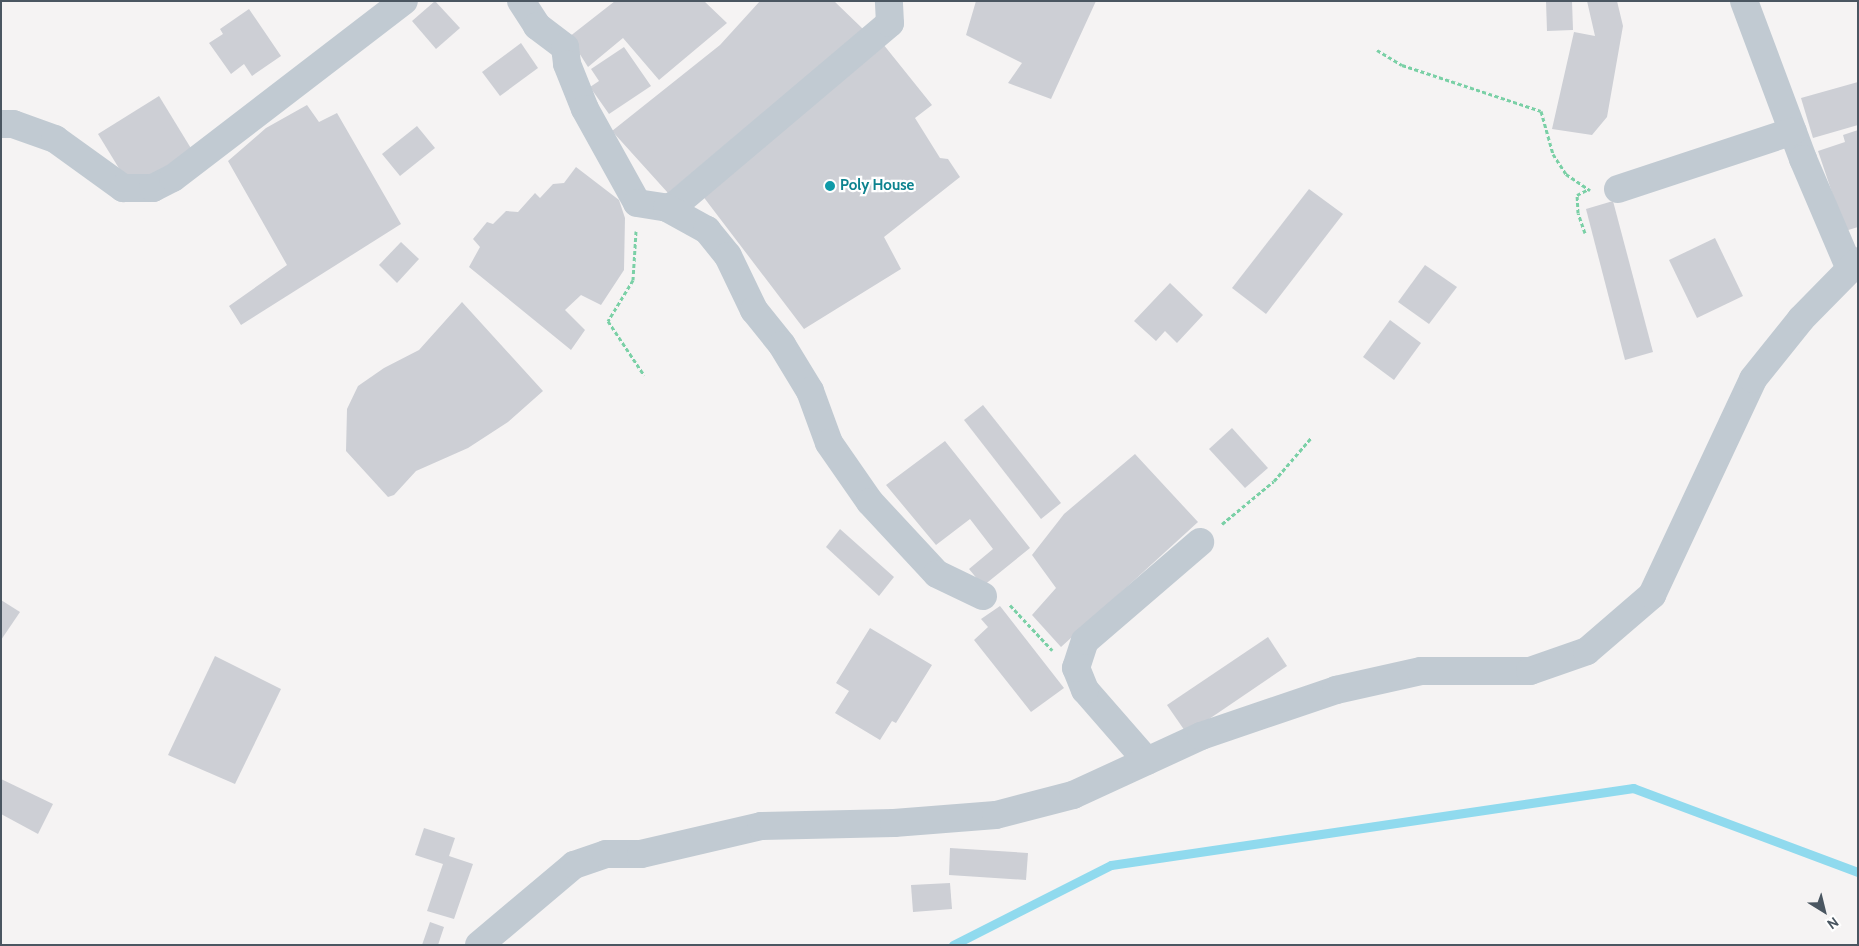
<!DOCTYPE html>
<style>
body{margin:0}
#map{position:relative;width:1859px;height:946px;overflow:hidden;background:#f5f3f3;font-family:Cabin,sans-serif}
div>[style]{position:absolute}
.stream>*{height:9px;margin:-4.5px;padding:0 4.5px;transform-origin:4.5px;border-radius:4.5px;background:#90daee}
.building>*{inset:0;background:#cdcfd5}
.path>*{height:3px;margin-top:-1.5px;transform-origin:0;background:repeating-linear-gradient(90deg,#7ad0a6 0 4px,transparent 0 6.5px)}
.minor>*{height:28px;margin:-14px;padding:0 14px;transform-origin:14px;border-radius:14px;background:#c1cad2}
.dots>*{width:14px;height:14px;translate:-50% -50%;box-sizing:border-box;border:2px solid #fff;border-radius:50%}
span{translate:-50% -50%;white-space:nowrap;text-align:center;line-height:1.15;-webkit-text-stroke:4.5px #fff;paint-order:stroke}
.culture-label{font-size:15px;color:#0d838f;font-weight:700}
.left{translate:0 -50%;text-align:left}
.frame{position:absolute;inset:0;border:2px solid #4a5661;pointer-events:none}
.north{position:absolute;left:1799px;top:886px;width:50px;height:50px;-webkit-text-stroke:4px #fff;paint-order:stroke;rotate:144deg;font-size:14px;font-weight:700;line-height:20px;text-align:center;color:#4a5661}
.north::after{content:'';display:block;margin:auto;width:18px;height:22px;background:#4a5661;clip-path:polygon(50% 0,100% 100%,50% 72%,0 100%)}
</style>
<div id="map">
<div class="stream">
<i style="left:953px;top:945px;width:177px;rotate:-26.9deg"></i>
<i style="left:1111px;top:865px;width:528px;rotate:-8.39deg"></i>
<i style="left:1633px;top:788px;width:240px;rotate:20.5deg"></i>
</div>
<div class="building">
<i style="clip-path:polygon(435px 1px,460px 28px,436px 49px,412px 21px)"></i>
<i style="clip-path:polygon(615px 1px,704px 1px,727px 23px,659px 80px,623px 38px,588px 67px,569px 37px)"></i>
<i style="clip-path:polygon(760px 1px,834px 1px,863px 29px,668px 193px,612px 131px,720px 45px)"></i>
<i style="clip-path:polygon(976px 1px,1096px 1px,1051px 99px,1008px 83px,1022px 63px,966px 35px)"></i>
<i style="clip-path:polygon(1546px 1px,1572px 1px,1573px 30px,1547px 31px)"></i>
<i style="clip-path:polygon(1587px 1px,1617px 1px,1623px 26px,1607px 117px,1592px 135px,1552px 129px,1574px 32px,1595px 36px)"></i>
<i style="clip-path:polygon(249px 9px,281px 56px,252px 76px,244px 64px,231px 74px,209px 43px,223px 34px,220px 29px)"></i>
<i style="clip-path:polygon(879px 39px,932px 105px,915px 118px,940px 158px,948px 159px,960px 177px,884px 237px,901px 269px,804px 329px,702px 195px)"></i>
<i style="clip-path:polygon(521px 43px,538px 68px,500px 96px,482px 72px)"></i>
<i style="clip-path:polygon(624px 47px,651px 86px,609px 114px,590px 87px,599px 81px,591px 69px)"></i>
<i style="clip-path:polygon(1858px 82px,1858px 125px,1813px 138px,1801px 98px)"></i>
<i style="clip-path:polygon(159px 96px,192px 150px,131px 188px,98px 134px)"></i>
<i style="clip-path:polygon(307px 105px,319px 122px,337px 113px,401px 224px,241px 325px,229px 306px,287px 265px,228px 161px,266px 128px)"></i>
<i style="clip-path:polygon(417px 126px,435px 148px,400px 176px,382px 154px)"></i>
<i style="clip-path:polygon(1858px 130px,1858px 227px,1845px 231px,1818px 151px,1845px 142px,1843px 135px)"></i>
<i style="clip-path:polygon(576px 167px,619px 200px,625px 218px,624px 270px,601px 305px,581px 295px,565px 310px,585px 330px,571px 350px,469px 267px,480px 247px,473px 239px,487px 222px,493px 224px,506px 211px,518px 212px,535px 193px,540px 198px,553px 184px,564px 183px)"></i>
<i style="clip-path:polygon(1309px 189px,1343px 214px,1266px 314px,1232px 288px)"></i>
<i style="clip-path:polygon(1613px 201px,1653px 352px,1625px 360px,1586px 209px)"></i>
<i style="clip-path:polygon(1715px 238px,1743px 296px,1697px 318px,1669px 260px)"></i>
<i style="clip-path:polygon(401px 242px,419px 259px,397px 283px,379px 265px)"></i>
<i style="clip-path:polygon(1425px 265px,1457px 287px,1429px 324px,1398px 302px)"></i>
<i style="clip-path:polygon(1170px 283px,1203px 315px,1177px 343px,1165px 331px,1156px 341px,1134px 321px)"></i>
<i style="clip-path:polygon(462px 302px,543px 391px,508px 422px,468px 448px,416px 471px,394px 495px,388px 497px,346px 451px,347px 409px,358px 386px,384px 368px,419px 350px)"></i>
<i style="clip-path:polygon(1390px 320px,1421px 343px,1394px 380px,1363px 357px)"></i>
<i style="clip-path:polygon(983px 405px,1061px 503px,1041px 519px,964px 420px)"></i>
<i style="clip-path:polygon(1232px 428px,1268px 468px,1245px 488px,1209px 449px)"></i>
<i style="clip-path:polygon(945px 441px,1030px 548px,983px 586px,969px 569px,993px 549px,970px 519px,936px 545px,886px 485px)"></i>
<i style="clip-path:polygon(1135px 454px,1198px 522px,1061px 647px,1032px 615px,1056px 588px,1032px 555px,1064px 514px)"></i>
<i style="clip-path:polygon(840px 529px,894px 577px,879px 596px,826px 547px)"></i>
<i style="clip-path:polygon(1px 600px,20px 612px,1px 640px)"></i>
<i style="clip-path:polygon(1000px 606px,1064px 688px,1031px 712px,974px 640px,988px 627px,981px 619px)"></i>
<i style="clip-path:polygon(870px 628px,932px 665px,896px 723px,892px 721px,880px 740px,835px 713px,849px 691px,836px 683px)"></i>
<i style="clip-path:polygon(1268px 637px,1287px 666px,1187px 734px,1167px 705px)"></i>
<i style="clip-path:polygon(215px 656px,281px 689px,235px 784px,168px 755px)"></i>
<i style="clip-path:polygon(1px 779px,53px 804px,38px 834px,1px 814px)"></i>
<i style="clip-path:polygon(424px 828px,455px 838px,449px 856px,473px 864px,454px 919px,427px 911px,443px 864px,415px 855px)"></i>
<i style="clip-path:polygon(950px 848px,1028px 853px,1026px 880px,949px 875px)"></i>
<i style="clip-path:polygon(950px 883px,952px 909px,913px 912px,911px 885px)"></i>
<i style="clip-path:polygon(430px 922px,444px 927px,438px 945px,422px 945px)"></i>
</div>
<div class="path">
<i style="left:1377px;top:50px;width:29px;rotate:31deg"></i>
<i style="left:1402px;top:65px;width:146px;rotate:18.3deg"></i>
<i style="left:1541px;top:111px;width:45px;rotate:74.4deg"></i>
<i style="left:1553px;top:154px;width:24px;rotate:57deg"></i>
<i style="left:1566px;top:174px;width:29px;rotate:34deg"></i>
<i style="left:636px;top:231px;width:49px;rotate:93.5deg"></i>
<i style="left:633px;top:280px;width:48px;rotate:121.4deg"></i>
<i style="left:608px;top:321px;width:65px;rotate:56.3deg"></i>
<i style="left:1585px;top:233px;width:21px;rotate:-109deg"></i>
<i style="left:1578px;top:213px;width:18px;rotate:-93deg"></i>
<i style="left:1577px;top:195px;width:11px;rotate:-27deg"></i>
<i style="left:1222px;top:524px;width:67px;rotate:-39.6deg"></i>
<i style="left:1274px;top:481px;width:57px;rotate:-49.3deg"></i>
<i style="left:1010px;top:605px;width:62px;rotate:47deg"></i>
<i style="left:1551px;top:945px;width:13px"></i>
</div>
<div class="minor">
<i style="left:521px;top:1px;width:30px;rotate:57deg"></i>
<i style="left:537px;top:26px;width:35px;rotate:37deg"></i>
<i style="left:565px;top:47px;width:17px;rotate:83deg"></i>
<i style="left:567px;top:64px;width:48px;rotate:68.2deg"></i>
<i style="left:585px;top:109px;width:107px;rotate:61deg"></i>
<i style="left:637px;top:203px;width:30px;rotate:9deg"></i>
<i style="left:667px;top:208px;width:10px;rotate:-24deg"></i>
<i style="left:676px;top:204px;width:280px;rotate:-40.2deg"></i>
<i style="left:890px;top:23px;width:22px;rotate:-93deg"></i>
<i style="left:1744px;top:1px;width:169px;rotate:69.5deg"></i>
<i style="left:1803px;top:159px;width:120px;rotate:66.9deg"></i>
<i style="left:1px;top:124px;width:12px"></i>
<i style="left:13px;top:124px;width:45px;rotate:19.7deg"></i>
<i style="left:55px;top:139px;width:84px;rotate:35.8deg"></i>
<i style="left:123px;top:188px;width:30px"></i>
<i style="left:153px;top:188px;width:22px;rotate:-27deg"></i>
<i style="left:173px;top:178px;width:291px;rotate:-37.5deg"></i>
<i style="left:1618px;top:189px;width:184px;rotate:-18.3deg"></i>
<i style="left:667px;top:208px;width:46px;rotate:28.8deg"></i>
<i style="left:707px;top:230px;width:33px;rotate:51deg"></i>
<i style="left:728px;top:256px;width:60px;rotate:64.3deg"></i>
<i style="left:754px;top:310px;width:45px;rotate:51.3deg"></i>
<i style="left:782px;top:345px;width:54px;rotate:58.7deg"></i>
<i style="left:810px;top:391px;width:55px;rotate:69.9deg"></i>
<i style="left:829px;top:443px;width:72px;rotate:55.2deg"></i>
<i style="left:870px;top:502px;width:98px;rotate:47.1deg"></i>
<i style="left:937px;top:574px;width:51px;rotate:25.6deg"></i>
<i style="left:1147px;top:761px;width:94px;rotate:-131.1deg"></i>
<i style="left:1085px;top:690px;width:24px;rotate:-112deg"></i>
<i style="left:1076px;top:668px;width:28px;rotate:-72deg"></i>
<i style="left:1085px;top:641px;width:152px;rotate:-40.7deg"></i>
<i style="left:479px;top:945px;width:124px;rotate:-40.1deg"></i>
<i style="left:574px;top:865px;width:34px;rotate:-19deg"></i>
<i style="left:606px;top:854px;width:35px"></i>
<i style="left:641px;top:854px;width:123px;rotate:-13.1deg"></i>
<i style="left:761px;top:826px;width:133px;rotate:-1.3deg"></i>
<i style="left:894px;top:823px;width:102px;rotate:-4.5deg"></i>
<i style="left:996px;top:815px;width:80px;rotate:-14.6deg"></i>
<i style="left:1073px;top:795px;width:141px;rotate:-24.7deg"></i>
<i style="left:1201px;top:736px;width:143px;rotate:-18.8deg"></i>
<i style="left:1336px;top:690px;width:87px;rotate:-12.6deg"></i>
<i style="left:1421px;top:671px;width:109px"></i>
<i style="left:1530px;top:671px;width:60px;rotate:-19.3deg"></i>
<i style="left:1587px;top:651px;width:86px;rotate:-40.7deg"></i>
<i style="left:1652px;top:595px;width:238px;rotate:-64.9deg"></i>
<i style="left:1753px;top:379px;width:77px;rotate:-51.3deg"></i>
<i style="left:1801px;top:319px;width:81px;rotate:-45.5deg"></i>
</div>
<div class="dots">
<i style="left:830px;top:186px;background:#0f9aa8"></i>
</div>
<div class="culture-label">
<span class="left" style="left:840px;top:186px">Poly House</span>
</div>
<div class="frame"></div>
<div class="north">N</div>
</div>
